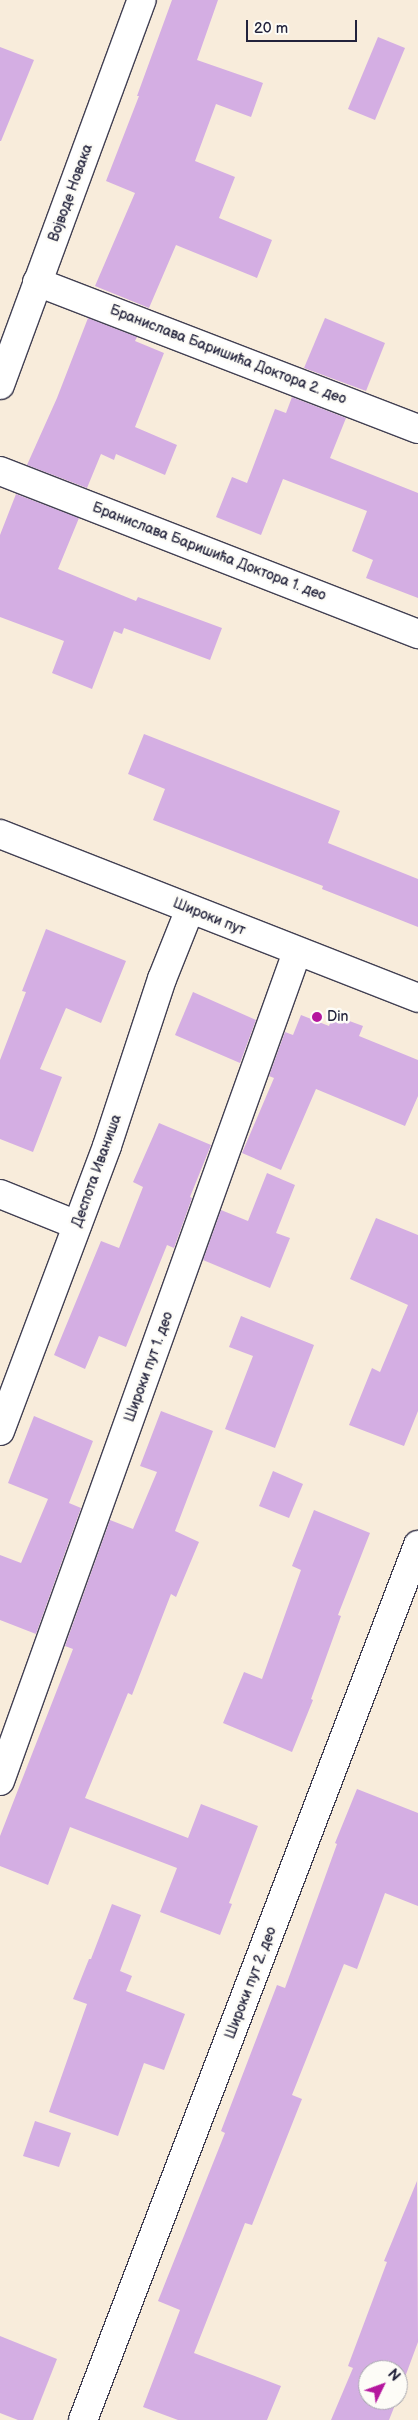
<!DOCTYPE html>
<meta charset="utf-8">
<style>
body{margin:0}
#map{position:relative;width:418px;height:2420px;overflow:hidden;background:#f8ecdb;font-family:"Balsamiq Sans",sans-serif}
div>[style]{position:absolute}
.building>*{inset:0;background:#d4aee3}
.roads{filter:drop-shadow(1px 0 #424053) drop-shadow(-1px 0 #424053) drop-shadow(0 1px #424053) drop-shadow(0 -1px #424053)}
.minor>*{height:28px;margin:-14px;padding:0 14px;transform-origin:14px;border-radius:14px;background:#fff}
.dots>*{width:14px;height:14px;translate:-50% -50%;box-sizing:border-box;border:2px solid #fdfcf7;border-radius:50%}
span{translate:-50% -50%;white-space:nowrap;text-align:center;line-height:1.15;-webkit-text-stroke:5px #fdfcf7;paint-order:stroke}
.street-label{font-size:14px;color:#22223b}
.poi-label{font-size:14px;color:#22223b}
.left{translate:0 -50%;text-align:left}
.north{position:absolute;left:358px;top:2360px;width:50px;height:50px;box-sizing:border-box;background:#fdfcf7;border:1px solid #a5a5ac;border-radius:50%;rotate:48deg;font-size:14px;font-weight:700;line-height:20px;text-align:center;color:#22223b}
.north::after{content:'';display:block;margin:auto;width:18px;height:22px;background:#b5179e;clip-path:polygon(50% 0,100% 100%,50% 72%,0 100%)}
.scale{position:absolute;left:246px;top:20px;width:111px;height:22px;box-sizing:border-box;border:2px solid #22223b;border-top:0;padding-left:6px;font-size:15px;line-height:18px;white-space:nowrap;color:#22223b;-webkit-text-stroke:4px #fdfcf7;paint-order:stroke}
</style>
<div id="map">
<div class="building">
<i style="clip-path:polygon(172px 0,218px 0,197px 60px,263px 83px,251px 117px,216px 104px,195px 161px,235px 177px,219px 218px,272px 240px,257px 278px,176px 245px,149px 308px,95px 286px,135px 193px,106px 181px,139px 96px,137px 96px)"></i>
<i style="clip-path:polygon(378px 37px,405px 48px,375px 120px,348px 109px)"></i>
<i style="clip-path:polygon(0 47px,34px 60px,1px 141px,0 141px)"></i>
<i style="clip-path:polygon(88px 318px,137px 337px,135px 341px,164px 353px,135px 427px,177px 445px,165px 475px,116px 454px,114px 460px,101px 454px,87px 488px,27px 465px,57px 398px)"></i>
<i style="clip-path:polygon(325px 318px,385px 343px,366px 391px,304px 368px)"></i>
<i style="clip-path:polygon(292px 397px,346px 418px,330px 458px,418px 493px,418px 598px,366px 578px,373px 560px,352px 551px,367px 511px,283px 479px,261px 535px,216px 517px,232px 477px,247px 483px,275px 409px,286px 413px)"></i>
<i style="clip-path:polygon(16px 494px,79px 518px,58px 569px,136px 601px,138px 597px,222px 628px,210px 660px,124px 628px,122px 634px,114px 631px,92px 689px,52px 673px,64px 641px,0 617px,0 535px)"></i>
<i style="clip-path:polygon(144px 734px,340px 811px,328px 843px,418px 879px,418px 927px,322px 889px,323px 886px,153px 820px,165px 789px,128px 774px)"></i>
<i style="clip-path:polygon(46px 929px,126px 961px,101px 1023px,66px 1008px,40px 1069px,62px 1077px,33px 1152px,0 1139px,0 1060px,26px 992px,22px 991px)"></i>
<i style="clip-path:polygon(193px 992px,256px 1020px,240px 1063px,175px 1035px)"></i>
<i style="clip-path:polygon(301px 1015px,329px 1026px,333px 1015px,363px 1026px,359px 1036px,418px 1060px,418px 1096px,405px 1126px,316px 1089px,281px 1170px,242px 1153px,274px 1078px,269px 1076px,285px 1032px,293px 1035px)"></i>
<i style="clip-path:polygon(159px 1123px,211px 1145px,190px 1197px,192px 1198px,174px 1248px,167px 1245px,126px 1347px,99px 1336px,85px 1369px,54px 1355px,101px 1241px,119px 1248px,143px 1187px,133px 1182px)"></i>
<i style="clip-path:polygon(267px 1173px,295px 1185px,276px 1233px,290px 1238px,270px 1288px,203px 1260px,221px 1210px,248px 1221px)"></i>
<i style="clip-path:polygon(376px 1218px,418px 1235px,418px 1411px,404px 1446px,349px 1425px,372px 1368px,380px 1372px,408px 1305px,350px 1279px)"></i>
<i style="clip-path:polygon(241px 1316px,314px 1345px,275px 1448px,225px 1429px,253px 1356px,229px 1347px)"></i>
<i style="clip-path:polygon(161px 1411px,213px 1431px,175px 1531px,199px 1542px,176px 1597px,171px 1594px,132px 1695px,128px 1693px,85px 1798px,188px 1838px,201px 1804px,258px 1826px,229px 1903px,232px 1904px,220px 1935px,160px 1912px,177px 1868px,70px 1827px,48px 1885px,0 1866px,0 1836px,73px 1649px,65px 1646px,110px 1520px,133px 1529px,157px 1472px,140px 1466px)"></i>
<i style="clip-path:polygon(34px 1416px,93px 1441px,69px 1503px,81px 1508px,36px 1634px,0 1620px,0 1555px,21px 1563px,48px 1499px,8px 1483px)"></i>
<i style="clip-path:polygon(273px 1471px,303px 1484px,289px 1518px,259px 1506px)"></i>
<i style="clip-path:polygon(314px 1510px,370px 1533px,338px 1615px,341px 1616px,311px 1699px,313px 1700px,292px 1752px,223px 1723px,244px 1672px,262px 1679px,301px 1570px,292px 1566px)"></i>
<i style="clip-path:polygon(357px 1789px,418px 1813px,418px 1906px,385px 1893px,357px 1969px,344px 1964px,292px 2095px,302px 2099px,252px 2225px,245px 2223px,194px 2353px,281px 2386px,267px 2420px,178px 2420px,143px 2407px,180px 2310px,158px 2301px,225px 2133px,221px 2131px,277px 1985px,285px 1988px,337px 1844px,335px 1843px)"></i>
<i style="clip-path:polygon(112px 1904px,141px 1915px,120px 1971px,132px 1976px,126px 1991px,185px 2014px,164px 2070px,144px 2063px,118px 2136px,49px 2112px,87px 2004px,73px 1999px,89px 1959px,91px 1959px)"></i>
<i style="clip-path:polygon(35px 2121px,71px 2133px,59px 2167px,23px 2156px)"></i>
<i style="clip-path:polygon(417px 2181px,418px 2342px,398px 2396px,398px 2370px,368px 2370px,368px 2400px,397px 2400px,389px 2420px,331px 2420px,353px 2368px,348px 2366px,387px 2262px,384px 2261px)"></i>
<i style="clip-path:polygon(0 2336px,57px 2359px,33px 2420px,18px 2420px,0 2413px)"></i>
</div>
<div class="roads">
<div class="minor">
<i style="left:37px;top:282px;width:408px;rotate:21.1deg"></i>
<i style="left:0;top:385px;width:410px;rotate:-69.8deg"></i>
<i style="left:0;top:471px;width:449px;rotate:21.3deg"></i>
<i style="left:0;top:834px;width:449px;rotate:21.4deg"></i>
<i style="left:0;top:1194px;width:83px;rotate:21.9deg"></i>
<i style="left:0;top:1431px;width:304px;rotate:-69.4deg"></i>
<i style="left:107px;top:1146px;width:176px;rotate:-71.8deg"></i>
<i style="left:162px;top:979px;width:75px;rotate:-68.2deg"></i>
<i style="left:0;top:1781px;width:881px;rotate:-70.29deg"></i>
<i style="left:83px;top:2420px;width:937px;rotate:-69.05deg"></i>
</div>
</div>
<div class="dots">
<i style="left:317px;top:1017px;background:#b5179e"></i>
</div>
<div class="street-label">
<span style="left:71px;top:193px;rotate:-70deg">Војводе Новака</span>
<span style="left:228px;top:355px;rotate:21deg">Бранислава Баришића Доктора 2. део</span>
<span style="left:209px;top:552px;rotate:21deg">Бранислава Баришића Доктора 1. део</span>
<span style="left:209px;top:917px;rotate:22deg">Широки пут</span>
<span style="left:97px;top:1171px;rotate:-70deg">Деспота Иваниша</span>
<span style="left:149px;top:1367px;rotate:-70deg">Широки пут 1. део</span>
<span style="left:251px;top:1983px;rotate:-69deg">Широки пут 2. део</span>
</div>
<div class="poi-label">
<span class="left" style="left:327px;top:1017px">Din</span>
</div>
<div class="north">N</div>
<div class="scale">20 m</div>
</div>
